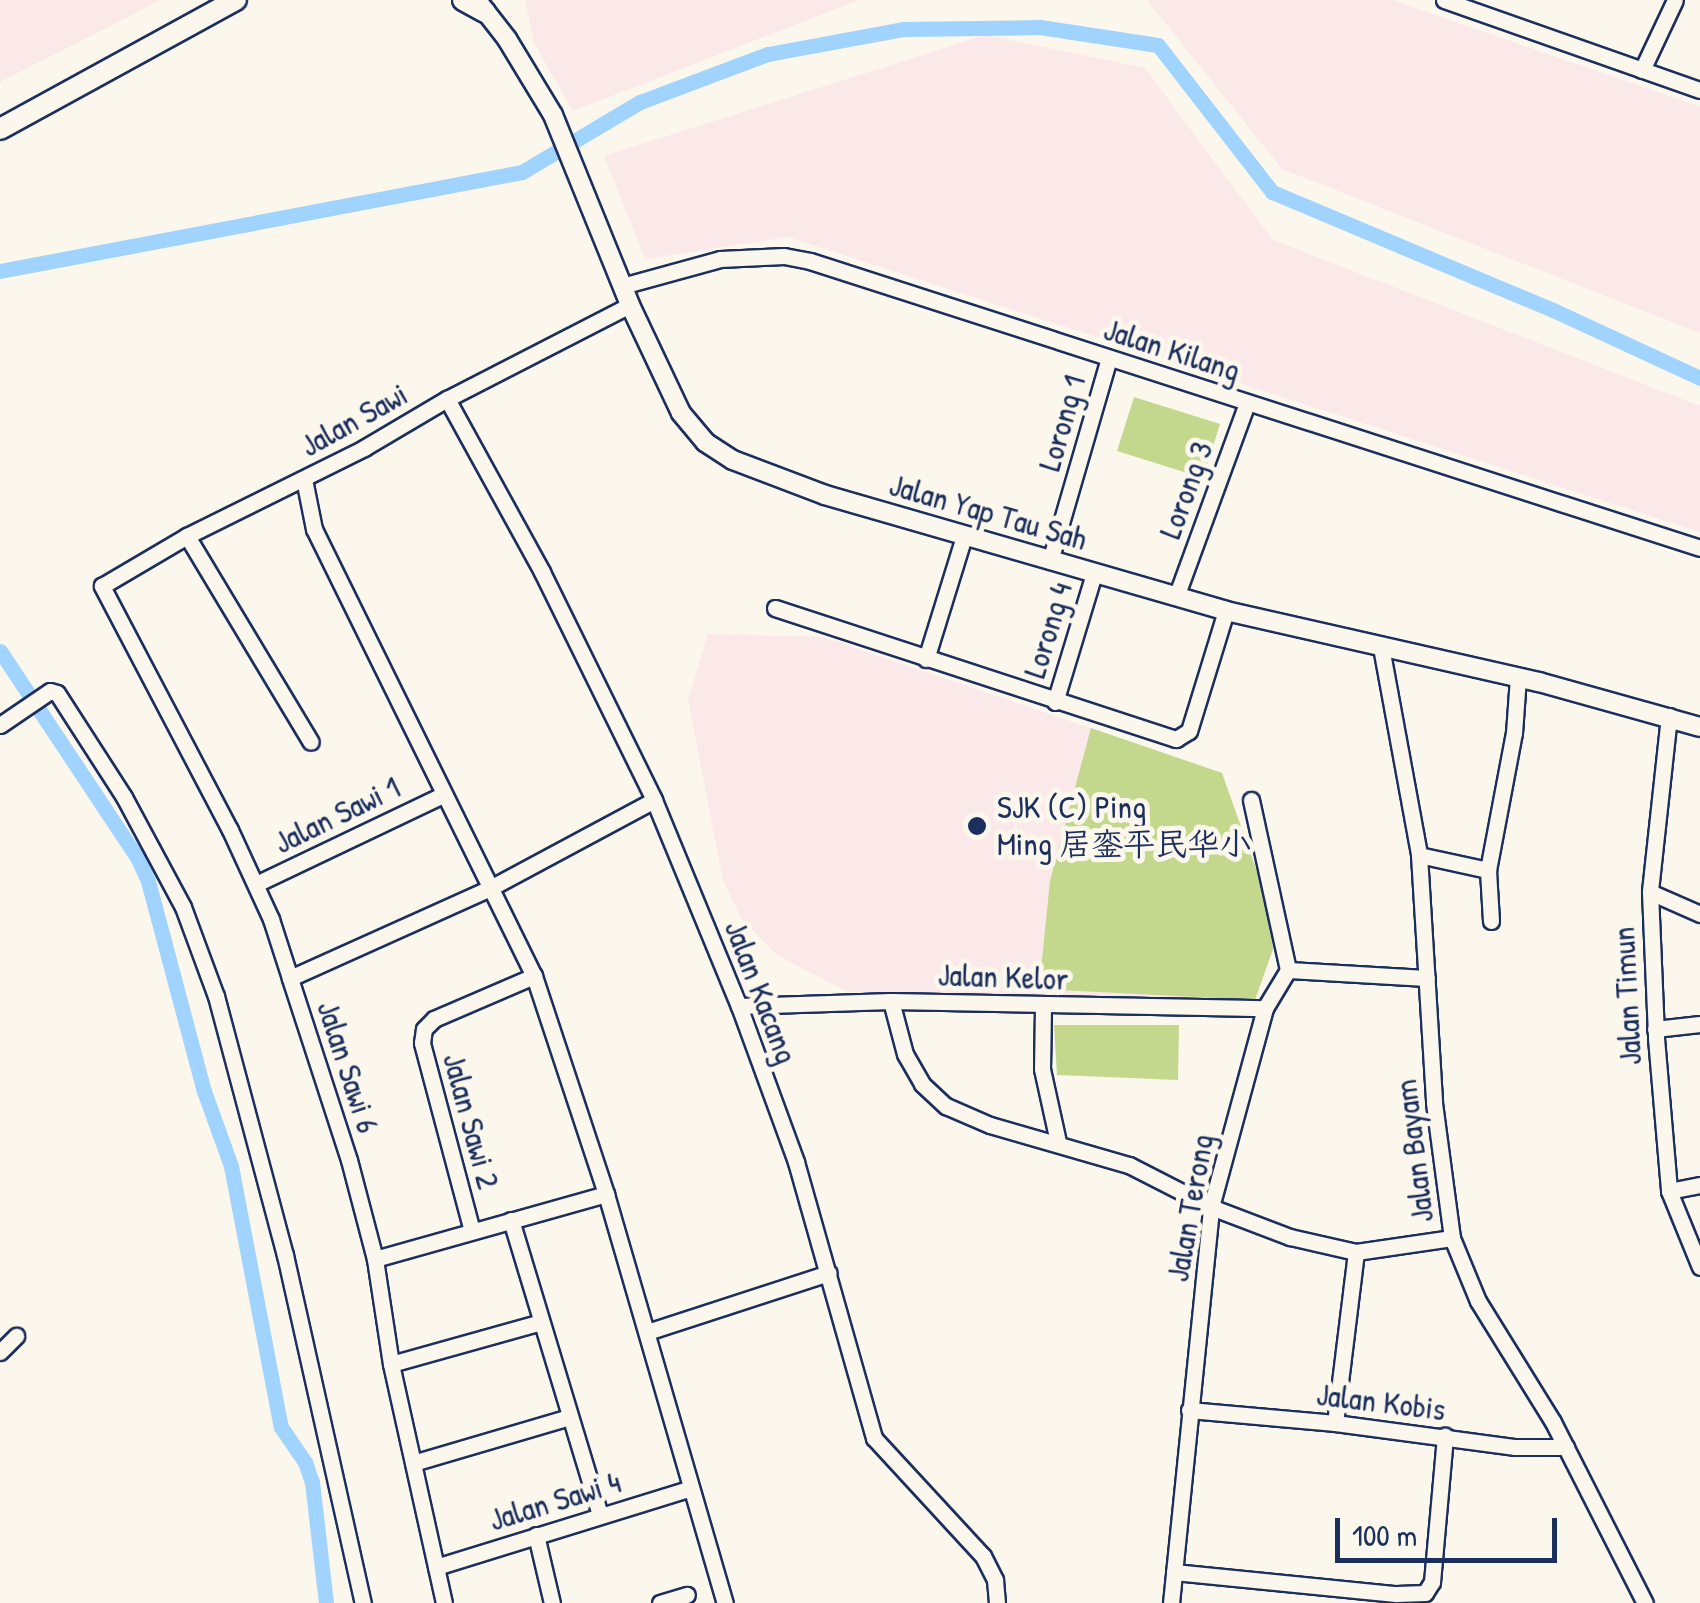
<!DOCTYPE html>
<meta charset="utf-8">
<style>
body{margin:0}
#map{position:relative;width:1700px;height:1603px;overflow:hidden;background:#fbf7ec;font-family:"Patrick Hand","LXGW WenKai TC",sans-serif}
div>[style]{position:absolute}
.built>*{inset:0;background:#fbe8e9}
.green>*{inset:0;background:#c4d88d}
.canal>*{height:15px;margin:-7.5px;padding:0 7.5px;transform-origin:7.5px;border-radius:7.5px;background:#a0d3fe}
.roads{filter:drop-shadow(2px 0 #1b2f5e) drop-shadow(-2px 0 #1b2f5e) drop-shadow(0 2px #1b2f5e) drop-shadow(0 -2px #1b2f5e)}
.minor>*{height:15px;margin:-7.5px;padding:0 7.5px;transform-origin:7.5px;border-radius:7.5px;background:#fbf7ec}
.tertiary>*{height:18px;margin:-9px;padding:0 9px;transform-origin:9px;border-radius:9px;background:#fbf7ec}
.secondary>*{height:20px;margin:-10px;padding:0 10px;transform-origin:10px;border-radius:10px;background:#fbf7ec}
.dots>*{width:28px;height:28px;translate:-50% -50%;box-sizing:border-box;border:5px solid #fbf7ec;border-radius:50%}
span{translate:-50% -50%;white-space:nowrap;text-align:center;line-height:1.15;-webkit-text-stroke:10px #fbf7ec;paint-order:stroke}
.street-label{font-size:32px;color:#1b2f5e}
.poi-label{font-size:32px;color:#1b2f5e}
.left{translate:0 -50%;text-align:left}
.scale{position:absolute;left:1335px;top:1518px;width:222px;height:45px;box-sizing:border-box;border:5px solid #1b2f5e;border-top:0;padding-left:12px;font-size:30px;line-height:35px;white-space:nowrap;color:#1b2f5e;-webkit-text-stroke:8px #fbf7ec;paint-order:stroke}
</style>
<div id="map">
<div class="built">
<i style="clip-path:polygon(0 0,161px 0,0 82px)"></i>
<i style="clip-path:polygon(525px 0,859px 0,573px 111px,534px 43px)"></i>
<i style="clip-path:polygon(1147px 0,1392px 0,1700px 107px,1700px 333px,1282px 169px)"></i>
<i style="clip-path:polygon(986px 35px,1145px 68px,1273px 240px,1700px 406px,1700px 532px,788px 237px,645px 259px,604px 156px)"></i>
<i style="clip-path:polygon(708px 634px,823px 637px,1222px 773px,1273px 949px,1254px 1004px,849px 992px,778px 956px,741px 918px,723px 880px,688px 700px)"></i>
</div>
<div class="green">
<i style="clip-path:polygon(1134px 397px,1220px 424px,1203px 478px,1117px 451px)"></i>
<i style="clip-path:polygon(1091px 728px,1222px 773px,1266px 897px,1273px 949px,1255px 1000px,1039px 989px,1050px 881px)"></i>
<i style="clip-path:polygon(1054px 1025px,1179px 1025px,1178px 1080px,1057px 1075px)"></i>
</div>
<div class="canal">
<i style="left:0;top:271px;width:531px;rotate:-10.74deg"></i>
<i style="left:522px;top:172px;width:137px;rotate:-30.7deg"></i>
<i style="left:640px;top:102px;width:137px;rotate:-20.6deg"></i>
<i style="left:768px;top:54px;width:137px;rotate:-10.5deg"></i>
<i style="left:903px;top:29px;width:137px;rotate:-0.8deg"></i>
<i style="left:1040px;top:27px;width:119px;rotate:8.7deg"></i>
<i style="left:1158px;top:45px;width:186px;rotate:52.2deg"></i>
<i style="left:1272px;top:192px;width:305px;rotate:22.8deg"></i>
<i style="left:1553px;top:310px;width:162px;rotate:24.8deg"></i>
<i style="left:0;top:651px;width:247px;rotate:56.4deg"></i>
<i style="left:137px;top:857px;width:26px;rotate:65deg"></i>
<i style="left:148px;top:881px;width:217px;rotate:75.1deg"></i>
<i style="left:204px;top:1091px;width:80px;rotate:70.2deg"></i>
<i style="left:231px;top:1166px;width:266px;rotate:79.2deg"></i>
<i style="left:281px;top:1427px;width:42px;rotate:55.6deg"></i>
<i style="left:305px;top:1462px;width:21px;rotate:71deg"></i>
<i style="left:312px;top:1482px;width:122px;rotate:83.4deg"></i>
</div>
<div class="roads">
<div class="minor">
<i style="left:1444px;top:0;width:271px;rotate:19.4deg"></i>
<i style="left:1642px;top:70px;width:77px;rotate:-64.8deg"></i>
<i style="left:622px;top:286px;width:102px;rotate:-15.4deg"></i>
<i style="left:720px;top:259px;width:64px;rotate:-2.7deg"></i>
<i style="left:784px;top:256px;width:26px;rotate:11deg"></i>
<i style="left:810px;top:261px;width:935px;rotate:17.87deg"></i>
<i style="left:447px;top:399px;width:197px;rotate:61.2deg"></i>
<i style="left:542px;top:572px;width:254px;rotate:63.8deg"></i>
<i style="left:654px;top:800px;width:223px;rotate:67.6deg"></i>
<i style="left:739px;top:1006px;width:166px;rotate:69.9deg"></i>
<i style="left:796px;top:1162px;width:287px;rotate:74.2deg"></i>
<i style="left:874px;top:1438px;width:161px;rotate:47.3deg"></i>
<i style="left:983px;top:1556px;width:27px;rotate:63deg"></i>
<i style="left:995px;top:1580px;width:23px;rotate:85deg"></i>
<i style="left:304px;top:479px;width:51px;rotate:78.7deg"></i>
<i style="left:314px;top:529px;width:498px;rotate:63.8deg"></i>
<i style="left:534px;top:976px;width:230px;rotate:71.7deg"></i>
<i style="left:606px;top:1194px;width:426px;rotate:73.8deg"></i>
<i style="left:187px;top:536px;width:240px;rotate:59deg"></i>
<i style="left:1050px;top:561px;width:211px;rotate:-73.8deg"></i>
<i style="left:1176px;top:597px;width:207px;rotate:-69.9deg"></i>
<i style="left:775px;top:608px;width:422px;rotate:18.1deg"></i>
<i style="left:1176px;top:739px;width:15px;rotate:-32deg"></i>
<i style="left:1189px;top:731px;width:126px;rotate:-72.9deg"></i>
<i style="left:1381px;top:647px;width:211px;rotate:79.6deg"></i>
<i style="left:1419px;top:855px;width:248px;rotate:86.5deg"></i>
<i style="left:1434px;top:1103px;width:136px;rotate:82.4deg"></i>
<i style="left:1452px;top:1238px;width:68px;rotate:67.6deg"></i>
<i style="left:1478px;top:1301px;width:142px;rotate:58.2deg"></i>
<i style="left:1553px;top:1422px;width:203px;rotate:63.1deg"></i>
<i style="left:926px;top:659px;width:129px;rotate:-72.8deg"></i>
<i style="left:1055px;top:702px;width:134px;rotate:-73.1deg"></i>
<i style="left:1669px;top:716px;width:177px;rotate:96.2deg"></i>
<i style="left:1650px;top:892px;width:146px;rotate:87.6deg"></i>
<i style="left:1656px;top:1038px;width:154px;rotate:85.1deg"></i>
<i style="left:1669px;top:1191px;width:82px;rotate:67.8deg"></i>
<i style="left:0;top:725px;width:60px;rotate:-34.2deg"></i>
<i style="left:50px;top:691px;width:7px;rotate:16deg"></i>
<i style="left:57px;top:693px;width:124px;rotate:57.2deg"></i>
<i style="left:124px;top:797px;width:125px;rotate:61.8deg"></i>
<i style="left:183px;top:907px;width:95px;rotate:69.7deg"></i>
<i style="left:216px;top:996px;width:268px;rotate:75.1deg"></i>
<i style="left:285px;top:1255px;width:357px;rotate:77.4deg"></i>
<i style="left:1251px;top:800px;width:174px;rotate:77.7deg"></i>
<i style="left:1419px;top:855px;width:71px;rotate:12.3deg"></i>
<i style="left:256px;top:884px;width:207px;rotate:-25.5deg"></i>
<i style="left:1650px;top:892px;width:55px;rotate:23.7deg"></i>
<i style="left:1491px;top:921px;width:51px;rotate:-93.4deg"></i>
<i style="left:1488px;top:870px;width:139px;rotate:-79.3deg"></i>
<i style="left:1514px;top:733px;width:56px;rotate:-85.9deg"></i>
<i style="left:1288px;top:970px;width:139px;rotate:3.3deg"></i>
<i style="left:290px;top:978px;width:219px;rotate:-24.2deg"></i>
<i style="left:490px;top:888px;width:186px;rotate:-28.2deg"></i>
<i style="left:891px;top:1001px;width:55px;rotate:75.2deg"></i>
<i style="left:905px;top:1054px;width:34px;rotate:60deg"></i>
<i style="left:922px;top:1084px;width:33px;rotate:43deg"></i>
<i style="left:946px;top:1106px;width:48px;rotate:23.4deg"></i>
<i style="left:990px;top:1125px;width:145px;rotate:16.1deg"></i>
<i style="left:1129px;top:1165px;width:92px;rotate:27.1deg"></i>
<i style="left:1211px;top:1207px;width:85px;rotate:20.8deg"></i>
<i style="left:1290px;top:1237px;width:68px;rotate:12.8deg"></i>
<i style="left:1356px;top:1252px;width:97px;rotate:-8.3deg"></i>
<i style="left:739px;top:1006px;width:152px;rotate:-1.9deg"></i>
<i style="left:891px;top:1001px;width:374px;rotate:1.1deg"></i>
<i style="left:1043px;top:1007px;width:62px;rotate:90.9deg"></i>
<i style="left:1042px;top:1069px;width:75px;rotate:77.6deg"></i>
<i style="left:1655px;top:1029px;width:45px;rotate:-6.3deg"></i>
<i style="left:1669px;top:1191px;width:32px;rotate:-11deg"></i>
<i style="left:511px;top:1220px;width:308px;rotate:73.2deg"></i>
<i style="left:472px;top:1231px;width:195px;rotate:-104.9deg"></i>
<i style="left:422px;top:1043px;width:14px;rotate:-82deg"></i>
<i style="left:424px;top:1029px;width:14px;rotate:-45deg"></i>
<i style="left:434px;top:1019px;width:109px;rotate:-23.3deg"></i>
<i style="left:375px;top:1259px;width:240px;rotate:-15.7deg"></i>
<i style="left:647px;top:1332px;width:191px;rotate:-18deg"></i>
<i style="left:0;top:1352px;width:23px;rotate:-45deg"></i>
<i style="left:391px;top:1364px;width:156px;rotate:-15.6deg"></i>
<i style="left:1189px;top:1410px;width:147px;rotate:5.1deg"></i>
<i style="left:1335px;top:1423px;width:182px;rotate:7.6deg"></i>
<i style="left:1515px;top:1447px;width:51px"></i>
<i style="left:1335px;top:1423px;width:172px;rotate:-83deg"></i>
<i style="left:413px;top:1463px;width:163px;rotate:-16.4deg"></i>
<i style="left:536px;top:1535px;width:70px;rotate:76.8deg"></i>
<i style="left:436px;top:1567px;width:267px;rotate:-17.2deg"></i>
<i style="left:1174px;top:1572px;width:223px;rotate:5.7deg"></i>
<i style="left:1396px;top:1594px;width:29px;rotate:-2deg"></i>
<i style="left:1425px;top:1593px;width:13px;rotate:-58deg"></i>
<i style="left:1432px;top:1582px;width:147px;rotate:-84.9deg"></i>
<i style="left:444px;top:1603px;width:245px;rotate:-102.5deg"></i>
<i style="left:391px;top:1364px;width:106px;rotate:-98.7deg"></i>
<i style="left:375px;top:1259px;width:102px;rotate:-104.7deg"></i>
<i style="left:349px;top:1160px;width:191px;rotate:-108deg"></i>
<i style="left:290px;top:978px;width:62px;rotate:-107.9deg"></i>
<i style="left:271px;top:919px;width:98px;rotate:-114.7deg"></i>
<i style="left:230px;top:830px;width:276px;rotate:-117.7deg"></i>
<i style="left:102px;top:586px;width:99px;rotate:-30.5deg"></i>
<i style="left:187px;top:536px;width:198px;rotate:-26.4deg"></i>
<i style="left:364px;top:448px;width:96px;rotate:-30.6deg"></i>
<i style="left:447px;top:399px;width:206px;rotate:-27.2deg"></i>
<i style="left:660px;top:1603px;width:28px;rotate:-17deg"></i>
<i style="left:1171px;top:1603px;width:398px;rotate:-84.2deg"></i>
<i style="left:1211px;top:1207px;width:206px;rotate:-74.8deg"></i>
<i style="left:1265px;top:1008px;width:44px;rotate:-58.8deg"></i>
</div>
<div class="tertiary">
<i style="left:479px;top:3px;width:46px;rotate:52.1deg"></i>
<i style="left:507px;top:39px;width:89px;rotate:58.8deg"></i>
<i style="left:553px;top:115px;width:205px;rotate:67.9deg"></i>
<i style="left:630px;top:305px;width:119px;rotate:64.7deg"></i>
<i style="left:681px;top:413px;width:38px;rotate:50deg"></i>
<i style="left:705px;top:442px;width:33px;rotate:33deg"></i>
<i style="left:733px;top:460px;width:98px;rotate:20.8deg"></i>
<i style="left:825px;top:495px;width:417px;rotate:16.1deg"></i>
<i style="left:1226px;top:611px;width:321px;rotate:12.8deg"></i>
<i style="left:1539px;top:682px;width:167px;rotate:15.6deg"></i>
</div>
<div class="secondary">
<i style="left:463px;top:0;width:25px;rotate:29deg"></i>
<i style="left:0;top:129px;width:269px;rotate:-28.7deg"></i>
</div>
</div>
<div class="dots">
<i style="left:977px;top:826px;background:#1b2f5e"></i>
</div>
<div class="street-label">
<span style="left:1172px;top:350px;rotate:18deg">Jalan Kilang</span>
<span style="left:354px;top:420px;rotate:-29deg">Jalan Sawi</span>
<span style="left:1062px;top:423px;rotate:-74deg">Lorong 1</span>
<span style="left:1186px;top:490px;rotate:-70deg">Lorong 3</span>
<span style="left:988px;top:512px;rotate:16deg">Jalan Yap Tau Sah</span>
<span style="left:1048px;top:630px;rotate:-73deg">Lorong 4</span>
<span style="left:337px;top:815px;rotate:-26deg">Jalan Sawi 1</span>
<span style="left:1003px;top:977px;rotate:2deg">Jalan Kelor</span>
<span style="left:761px;top:992px;rotate:69deg">Jalan Kacang</span>
<span style="left:1627px;top:996px;rotate:-93deg">Jalan Timun</span>
<span style="left:348px;top:1067px;rotate:72deg">Jalan Sawi 6</span>
<span style="left:471px;top:1121px;rotate:75deg">Jalan Sawi 2</span>
<span style="left:1414px;top:1151px;rotate:-97deg">Jalan Bayam</span>
<span style="left:1190px;top:1208px;rotate:-80deg">Jalan Terong</span>
<span style="left:1381px;top:1402px;rotate:7deg">Jalan Kobis</span>
<span style="left:555px;top:1501px;rotate:-17deg">Jalan Sawi 4</span>
</div>
<div class="poi-label">
<span class="left" style="left:997px;top:826px">SJK (C) Ping<br>Ming 居銮平民华小</span>
</div>
<div class="scale">100 m</div>
</div>
